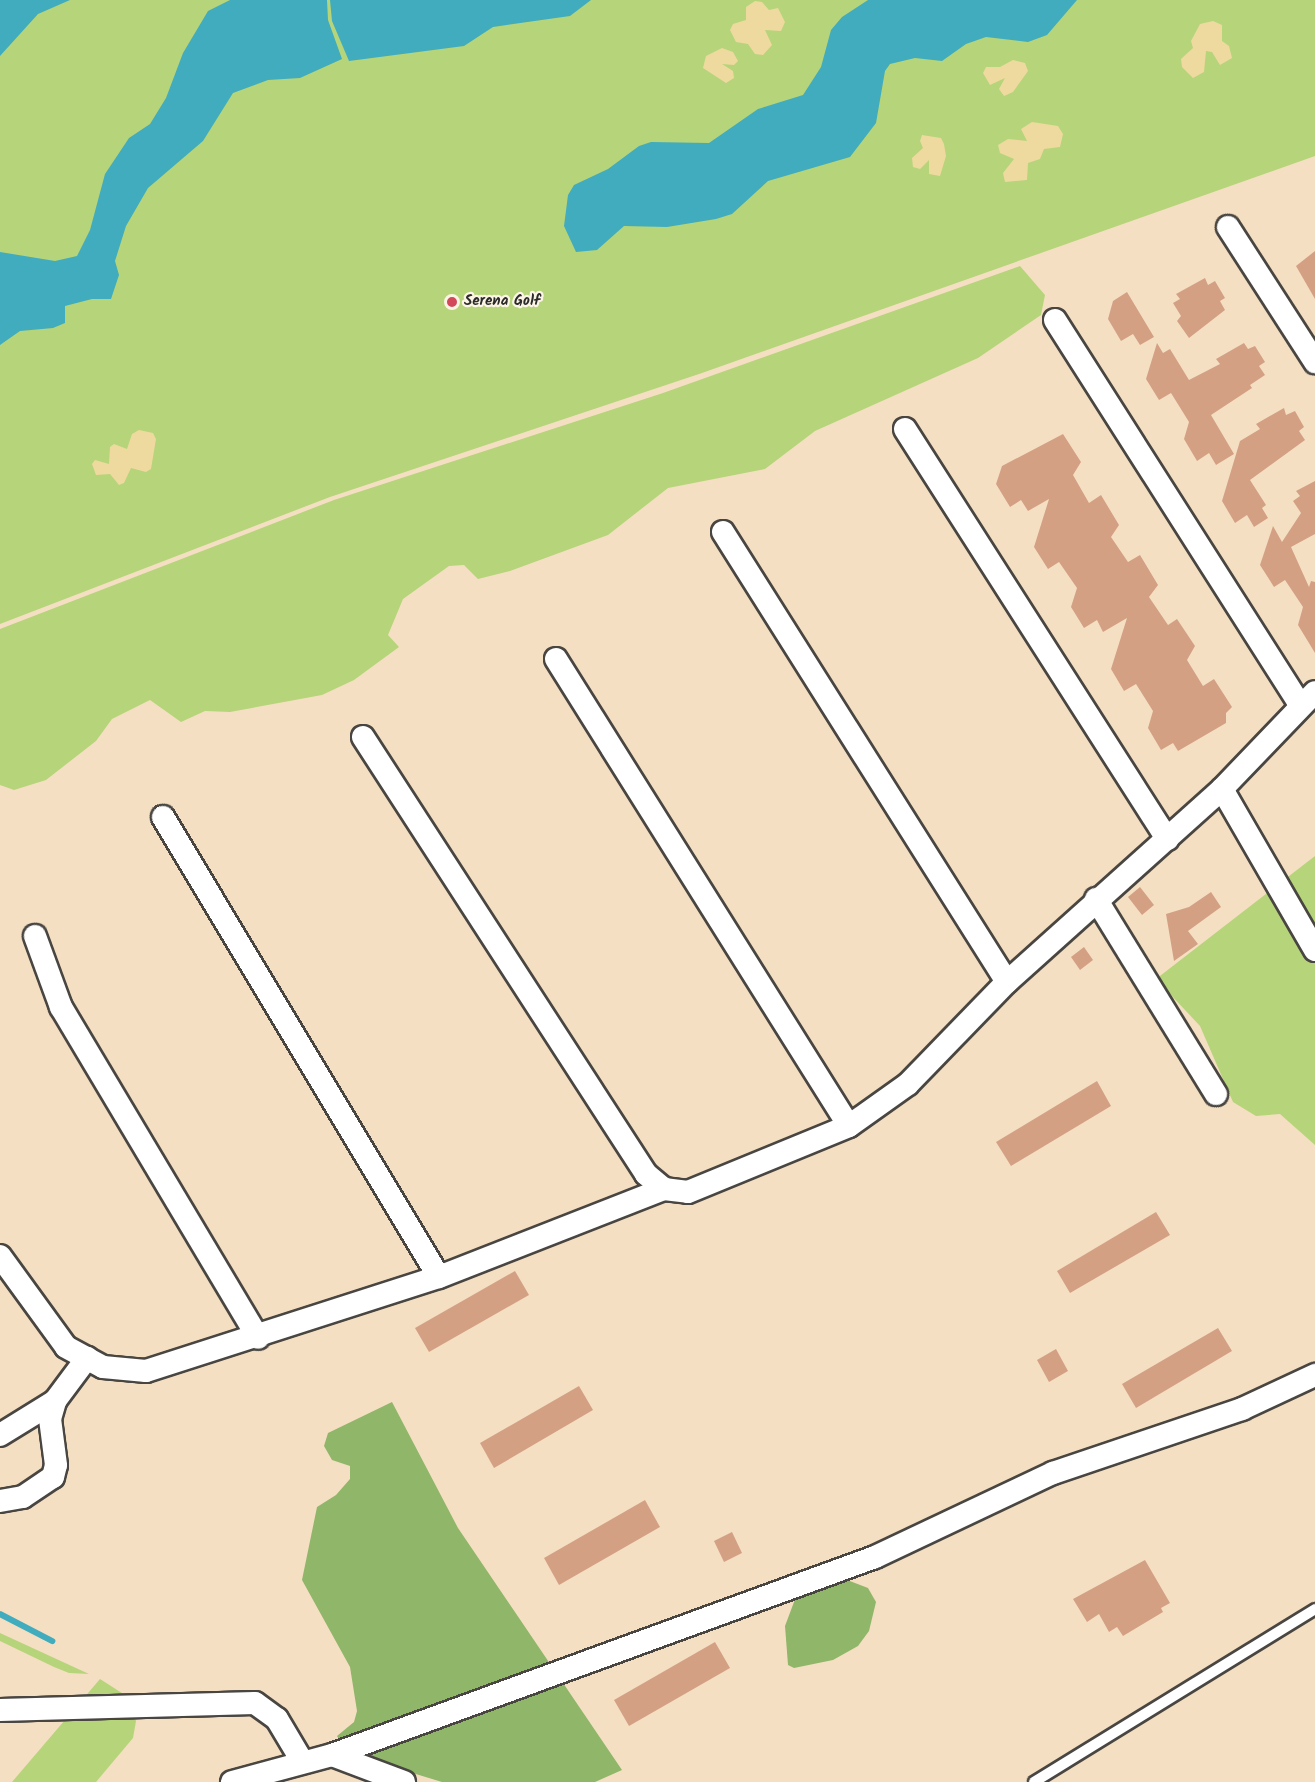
<!DOCTYPE html>
<style>
body{margin:0}
#map{position:relative;width:1315px;height:1782px;overflow:hidden;background:#f5dfc2;font-family:Kalam,sans-serif}
div>[style]{position:absolute}
.green>*{inset:0;background:#b6d47a}
.forest>*{inset:0;background:#90b66a}
.sand>*{inset:0;background:#eeda9e}
.water>*{inset:0;background:#40acbe}
.stream>*{height:6px;margin:-3px;padding:0 3px;transform-origin:3px;border-radius:3px;background:#40acbe}
.building>*{inset:0;background:#d4a083}
.roads{filter:drop-shadow(2px 0 #494642) drop-shadow(-2px 0 #494642) drop-shadow(0 2px #494642) drop-shadow(0 -2px #494642)}
.service>*{height:10px;margin:-5px;padding:0 5px;transform-origin:5px;border-radius:5px;background:#fff}
.minor>*{height:22px;margin:-11px;padding:0 11px;transform-origin:11px;border-radius:11px;background:#fff}
.dots>*{width:16px;height:16px;translate:-50% -50%;box-sizing:border-box;border:3px solid #fcf5e5;border-radius:50%}
span{translate:-50% -50%;white-space:nowrap;text-align:center;line-height:1.15;-webkit-text-stroke:4.5px #fcf5e5;paint-order:stroke}
.poi-label{font-size:15px;color:#2b2b2b;font-weight:700}
.left{translate:0 -50%;text-align:left}
</style>
<div id="map">
<div class="green">
<i style="clip-path:polygon(0 0,1315px 0,1315px 156px,702px 373px,330px 497px,0 624px)"></i>
<i style="clip-path:polygon(1020px 266px,1045px 295px,1041px 315px,978px 358px,815px 431px,765px 469px,668px 488px,608px 535px,510px 571px,478px 579px,464px 565px,449px 566px,403px 599px,388px 635px,399px 647px,354px 680px,322px 695px,230px 712px,205px 711px,181px 722px,150px 700px,112px 719px,96px 741px,46px 780px,14px 790px,0 785px,0 629px,334px 500px,663px 393px)"></i>
<i style="clip-path:polygon(1315px 856px,1315px 1145px,1280px 1114px,1256px 1116px,1233px 1102px,1200px 1026px,1156px 979px)"></i>
<i style="clip-path:polygon(0 1633px,89px 1674px,69px 1673px,54px 1667px,0 1641px)"></i>
<i style="clip-path:polygon(100px 1679px,125px 1695px,136px 1721px,133px 1738px,96px 1782px,12px 1782px)"></i>
</div>
<div class="forest">
<i style="clip-path:polygon(392px 1402px,458px 1528px,622px 1770px,595px 1782px,442px 1782px,347px 1753px,337px 1736px,354px 1722px,357px 1711px,350px 1667px,302px 1580px,317px 1507px,336px 1495px,350px 1479px,350px 1466px,332px 1460px,324px 1446px,328px 1433px)"></i>
<i style="clip-path:polygon(842px 1578px,868px 1588px,876px 1602px,869px 1631px,858px 1646px,833px 1660px,794px 1668px,788px 1665px,785px 1626px,800px 1586px)"></i>
</div>
<div class="sand">
<i style="clip-path:polygon(755px 1px,762px 2px,769px 10px,778px 8px,785px 22px,781px 31px,765px 30px,772px 45px,763px 55px,755px 54px,748px 44px,736px 42px,730px 30px,733px 24px,746px 20px,746px 7px)"></i>
<i style="clip-path:polygon(1213px 21px,1222px 25px,1222px 41px,1229px 46px,1232px 58px,1220px 65px,1212px 52px,1206px 51px,1204px 72px,1193px 78px,1182px 67px,1181px 59px,1193px 48px,1191px 41px,1200px 24px)"></i>
<i style="clip-path:polygon(722px 48px,733px 52px,738px 61px,734px 65px,722px 64px,733px 71px,734px 78px,726px 83px,703px 68px,706px 56px)"></i>
<i style="clip-path:polygon(1013px 60px,1025px 63px,1028px 71px,1013px 92px,1004px 96px,999px 89px,1005px 78px,990px 85px,983px 73px,986px 67px,1000px 67px)"></i>
<i style="clip-path:polygon(1032px 122px,1058px 126px,1063px 134px,1060px 147px,1044px 149px,1040px 159px,1028px 163px,1027px 180px,1005px 182px,1003px 173px,1014px 159px,1000px 153px,998px 145px,1008px 139px,1027px 141px,1021px 129px)"></i>
<i style="clip-path:polygon(922px 135px,941px 138px,944px 144px,946px 156px,940px 176px,929px 174px,929px 160px,920px 169px,913px 167px,912px 158px,923px 148px,920px 141px)"></i>
<i style="clip-path:polygon(139px 430px,153px 433px,156px 439px,151px 469px,146px 472px,131px 468px,124px 483px,119px 485px,110px 474px,96px 475px,92px 464px,95px 460px,109px 464px,110px 447px,114px 444px,127px 449px,132px 434px)"></i>
</div>
<div class="water">
<i style="clip-path:polygon(0 0,70px 0,38px 14px,0 56px)"></i>
<i style="clip-path:polygon(230px 0,327px 0,328px 20px,342px 59px,300px 78px,268px 80px,233px 93px,203px 141px,148px 188px,126px 226px,115px 261px,119px 275px,111px 299px,92px 299px,65px 306px,65px 323px,53px 328px,20px 331px,0 345px,0 252px,55px 261px,77px 256px,90px 230px,105px 174px,129px 138px,150px 124px,166px 98px,183px 53px,208px 11px)"></i>
<i style="clip-path:polygon(330px 0,591px 0,570px 16px,493px 27px,464px 46px,349px 61px,332px 21px)"></i>
<i style="clip-path:polygon(868px 0,1077px 0,1047px 35px,1028px 42px,986px 37px,966px 44px,942px 61px,915px 58px,890px 64px,885px 71px,876px 123px,850px 157px,768px 181px,732px 214px,716px 219px,667px 227px,624px 226px,597px 250px,576px 252px,564px 226px,568px 195px,574px 185px,608px 169px,639px 146px,651px 142px,709px 143px,758px 109px,803px 95px,821px 67px,831px 30px,842px 17px)"></i>
</div>
<div class="stream">
<i style="left:0;top:1614px;width:59px;rotate:27.4deg"></i>
</div>
<div class="building">
<i style="clip-path:polygon(1315px 251px,1315px 299px,1296px 266px)"></i>
<i style="clip-path:polygon(1205px 278px,1208px 285px,1215px 281px,1225px 298px,1220px 301px,1225px 310px,1189px 338px,1177px 321px,1181px 316px,1173px 303px,1180px 299px,1176px 294px)"></i>
<i style="clip-path:polygon(1127px 292px,1154px 337px,1140px 345px,1133px 334px,1121px 341px,1108px 319px,1113px 301px)"></i>
<i style="clip-path:polygon(1157px 343px,1163px 353px,1170px 349px,1189px 380px,1220px 364px,1216px 359px,1244px 343px,1248px 349px,1255px 346px,1265px 362px,1259px 366px,1265px 375px,1250px 385px,1252px 388px,1211px 415px,1234px 454px,1216px 465px,1209px 453px,1197px 461px,1184px 439px,1189px 422px,1171px 393px,1159px 400px,1146px 379px)"></i>
<i style="clip-path:polygon(1284px 408px,1286px 415px,1295px 411px,1304px 427px,1299px 431px,1305px 440px,1250px 480px,1266px 505px,1262px 508px,1268px 518px,1254px 527px,1247px 515px,1235px 523px,1222px 501px,1240px 441px,1260px 429px,1256px 424px)"></i>
<i style="clip-path:polygon(1063px 434px,1081px 462px,1073px 475px,1089px 503px,1101px 495px,1119px 525px,1111px 537px,1128px 562px,1140px 555px,1158px 585px,1149px 597px,1168px 625px,1177px 619px,1195px 646px,1187px 660px,1203px 686px,1214px 679px,1232px 707px,1226px 713px,1226px 723px,1178px 751px,1173px 743px,1161px 750px,1148px 728px,1153px 711px,1136px 684px,1124px 691px,1111px 669px,1127px 618px,1103px 632px,1097px 620px,1084px 628px,1071px 607px,1077px 588px,1059px 562px,1048px 569px,1034px 547px,1049px 499px,1028px 511px,1021px 500px,1010px 507px,996px 484px,1002px 466px)"></i>
<i style="clip-path:polygon(1315px 481px,1315px 534px,1291px 547px,1309px 587px,1311px 581px,1315px 582px,1315px 653px,1298px 625px,1303px 607px,1285px 580px,1274px 587px,1260px 565px,1273px 526px,1282px 542px,1301px 513px,1293px 501px,1300px 496px,1296px 491px)"></i>
<i style="clip-path:polygon(1140px 887px,1154px 905px,1142px 915px,1128px 897px)"></i>
<i style="clip-path:polygon(1211px 892px,1221px 907px,1188px 931px,1198px 944px,1174px 961px,1166px 914px,1189px 907px)"></i>
<i style="clip-path:polygon(1084px 947px,1093px 960px,1080px 970px,1071px 957px)"></i>
<i style="clip-path:polygon(1097px 1081px,1111px 1106px,1011px 1166px,996px 1142px)"></i>
<i style="clip-path:polygon(1156px 1212px,1170px 1235px,1070px 1293px,1057px 1271px)"></i>
<i style="clip-path:polygon(515px 1271px,529px 1295px,429px 1352px,415px 1328px)"></i>
<i style="clip-path:polygon(1218px 1328px,1232px 1351px,1136px 1408px,1122px 1384px)"></i>
<i style="clip-path:polygon(1056px 1349px,1068px 1371px,1049px 1382px,1037px 1360px)"></i>
<i style="clip-path:polygon(579px 1386px,593px 1410px,494px 1468px,480px 1443px)"></i>
<i style="clip-path:polygon(645px 1500px,660px 1527px,559px 1585px,544px 1558px)"></i>
<i style="clip-path:polygon(732px 1532px,742px 1553px,724px 1562px,714px 1541px)"></i>
<i style="clip-path:polygon(1145px 1560px,1170px 1603px,1161px 1608px,1163px 1612px,1123px 1636px,1117px 1627px,1109px 1632px,1099px 1614px,1087px 1622px,1073px 1599px)"></i>
<i style="clip-path:polygon(715px 1642px,730px 1668px,629px 1726px,614px 1700px)"></i>
</div>
<div class="roads">
<div class="service">
<i style="left:1034px;top:1782px;width:330px;rotate:-31.6deg"></i>
</div>
<div class="minor">
<i style="left:1228px;top:227px;width:161px;rotate:57.2deg"></i>
<i style="left:1055px;top:320px;width:456px;rotate:57.5deg"></i>
<i style="left:905px;top:429px;width:487px;rotate:57.4deg"></i>
<i style="left:723px;top:532px;width:532px;rotate:57.74deg"></i>
<i style="left:1007px;top:982px;width:289px;rotate:-41.9deg"></i>
<i style="left:1222px;top:789px;width:134px;rotate:-46.2deg"></i>
<i style="left:556px;top:659px;width:551px;rotate:57.9deg"></i>
<i style="left:363px;top:737px;width:521px;rotate:57.07deg"></i>
<i style="left:646px;top:1174px;width:23px;rotate:40deg"></i>
<i style="left:664px;top:1189px;width:24px;rotate:7deg"></i>
<i style="left:688px;top:1192px;width:174px;rotate:-22.3deg"></i>
<i style="left:849px;top:1126px;width:72px;rotate:-35.4deg"></i>
<i style="left:908px;top:1084px;width:142px;rotate:-45.9deg"></i>
<i style="left:1222px;top:789px;width:186px;rotate:60deg"></i>
<i style="left:163px;top:817px;width:536px;rotate:59.04deg"></i>
<i style="left:1096px;top:899px;width:229px;rotate:58.4deg"></i>
<i style="left:35px;top:936px;width:76px;rotate:69.9deg"></i>
<i style="left:61px;top:1007px;width:385px;rotate:59.2deg"></i>
<i style="left:0;top:1256px;width:112px;rotate:54deg"></i>
<i style="left:66px;top:1347px;width:42px;rotate:28.4deg"></i>
<i style="left:103px;top:1367px;width:43px;rotate:5.3deg"></i>
<i style="left:146px;top:1371px;width:308px;rotate:-17.8deg"></i>
<i style="left:439px;top:1277px;width:242px;rotate:-21.4deg"></i>
<i style="left:0;top:1435px;width:65px;rotate:-31.7deg"></i>
<i style="left:0;top:1501px;width:23px;rotate:-10deg"></i>
<i style="left:23px;top:1497px;width:36px;rotate:-34deg"></i>
<i style="left:53px;top:1477px;width:12px;rotate:-76deg"></i>
<i style="left:56px;top:1465px;width:46px;rotate:-97.4deg"></i>
<i style="left:50px;top:1419px;width:19px;rotate:-74deg"></i>
<i style="left:55px;top:1401px;width:54px;rotate:-53.3deg"></i>
<i style="left:0;top:1710px;width:255px;rotate:-1.6deg"></i>
<i style="left:255px;top:1703px;width:27px;rotate:36deg"></i>
<i style="left:277px;top:1719px;width:49px;rotate:59.2deg"></i>
<i style="left:332px;top:1755px;width:77px;rotate:20.6deg"></i>
<i style="left:232px;top:1782px;width:104px;rotate:-15.1deg"></i>
<i style="left:332px;top:1755px;width:578px;rotate:-20.03deg"></i>
<i style="left:875px;top:1557px;width:197px;rotate:-25.3deg"></i>
<i style="left:1053px;top:1473px;width:200px;rotate:-18.7deg"></i>
<i style="left:1242px;top:1409px;width:81px;rotate:-25deg"></i>
</div>
</div>
<div class="dots">
<i style="left:452px;top:302px;background:#d1495b"></i>
</div>
<div class="poi-label">
<span class="left" style="left:464px;top:302px">Serena Golf</span>
</div>
</div>
